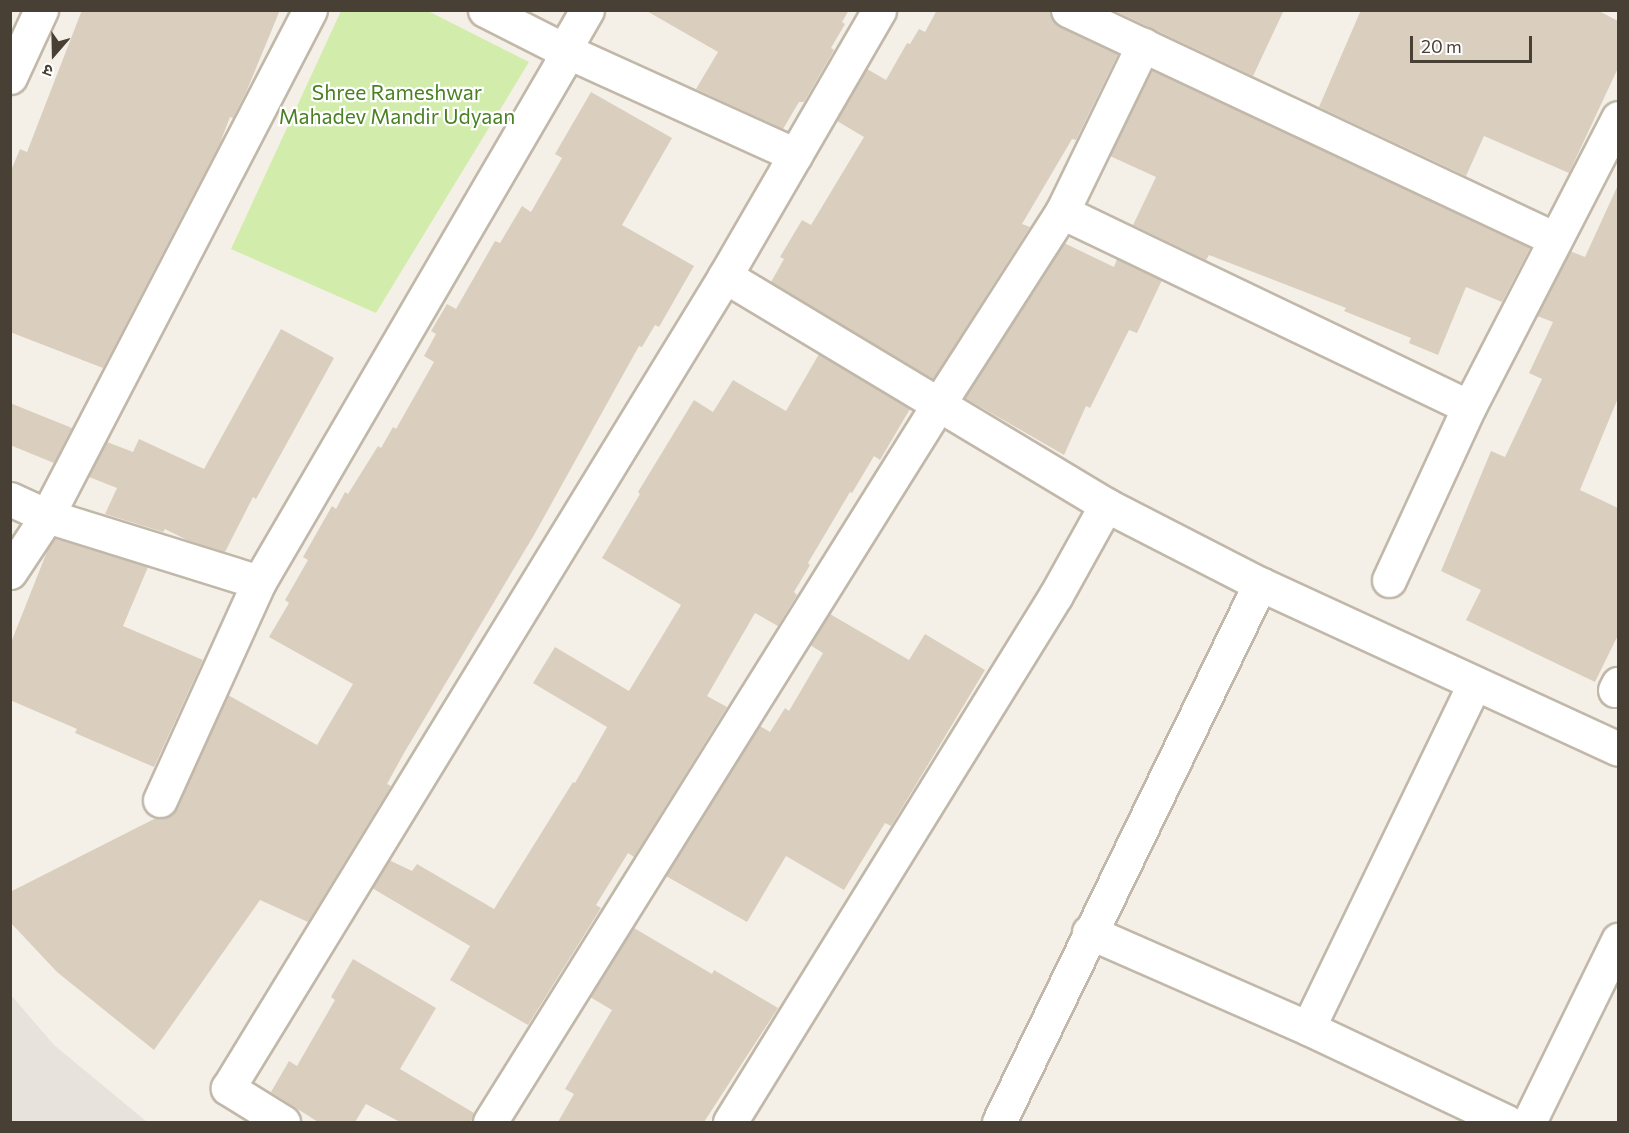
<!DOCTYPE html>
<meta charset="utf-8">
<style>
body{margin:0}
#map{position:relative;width:1629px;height:1133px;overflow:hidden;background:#f5f0e7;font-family:Commissioner,"Noto Sans Devanagari",sans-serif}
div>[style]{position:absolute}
.industrial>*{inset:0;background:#e7e2dc}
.green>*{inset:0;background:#d2ecac}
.building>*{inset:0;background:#dacebe}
.roads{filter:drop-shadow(2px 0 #c1b8a9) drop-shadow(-2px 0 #c1b8a9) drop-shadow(0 2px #c1b8a9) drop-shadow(0 -2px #c1b8a9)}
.minor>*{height:33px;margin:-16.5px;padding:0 16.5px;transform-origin:16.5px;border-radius:16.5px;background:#fff}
span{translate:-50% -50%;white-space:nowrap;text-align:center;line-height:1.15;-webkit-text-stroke:4.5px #fff;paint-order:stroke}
.park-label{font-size:21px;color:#498023}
.frame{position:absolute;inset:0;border:12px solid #494035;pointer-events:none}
.north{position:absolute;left:24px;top:24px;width:60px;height:60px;-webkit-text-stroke:4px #fff;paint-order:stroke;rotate:200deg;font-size:16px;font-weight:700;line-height:24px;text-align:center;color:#494035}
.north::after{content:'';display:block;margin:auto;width:21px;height:27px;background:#494035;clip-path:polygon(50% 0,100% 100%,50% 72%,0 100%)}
.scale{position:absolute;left:1410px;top:36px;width:122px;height:27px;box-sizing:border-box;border:3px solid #494035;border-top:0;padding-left:8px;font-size:18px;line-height:21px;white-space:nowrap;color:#494035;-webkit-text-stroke:4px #fff;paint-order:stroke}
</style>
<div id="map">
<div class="industrial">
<i style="clip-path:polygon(11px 995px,54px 1045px,147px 1122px,11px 1122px)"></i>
</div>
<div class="green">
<i style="clip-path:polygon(341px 11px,428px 11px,529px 62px,376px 313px,231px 249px)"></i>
</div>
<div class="building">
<i style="clip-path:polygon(82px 10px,280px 10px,247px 90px,233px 118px,230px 117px,220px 143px,103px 368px,10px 332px,10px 173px,20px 149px,27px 152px)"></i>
<i style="clip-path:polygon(645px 10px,849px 10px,842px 22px,845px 24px,831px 48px,834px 50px,804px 102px,799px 102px,783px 129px,696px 89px,718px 52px)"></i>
<i style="clip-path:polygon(937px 10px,1049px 10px,1052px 20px,1060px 27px,1118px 54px,1076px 140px,1072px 139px,1022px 224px,1030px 227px,933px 379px,771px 282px,784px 259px,780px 257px,802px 220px,811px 225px,864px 137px,837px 121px,867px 69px,886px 80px,907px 43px,910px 44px,919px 29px,925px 32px)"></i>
<i style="clip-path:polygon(1113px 10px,1284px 10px,1253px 76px)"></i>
<i style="clip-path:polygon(1361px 10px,1597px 10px,1618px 21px,1618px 68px,1569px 173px,1484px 136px,1466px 176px,1319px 107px)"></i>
<i style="clip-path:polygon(1152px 70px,1530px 248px,1502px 302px,1466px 287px,1438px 355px,1409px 343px,1411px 338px,1344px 311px,1346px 308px,1209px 255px,1206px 260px,1133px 225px,1156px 177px,1110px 156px)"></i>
<i style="clip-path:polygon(591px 92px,672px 138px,622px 225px,694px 266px,659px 327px,655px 325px,642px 347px,639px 346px,534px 535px,404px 753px,387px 784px,391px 786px,308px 922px,260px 900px,154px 1050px,57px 972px,10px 922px,10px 892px,156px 818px,171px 815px,177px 808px,228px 695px,317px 745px,353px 684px,269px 637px,289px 603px,285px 600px,308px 560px,303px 557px,332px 506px,336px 509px,345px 492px,348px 494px,378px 446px,381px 448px,393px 427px,396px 429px,434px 362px,424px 356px,436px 334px,431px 331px,447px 304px,456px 309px,495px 241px,500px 243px,522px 206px,531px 212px,562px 158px,555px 154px)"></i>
<i style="clip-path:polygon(1618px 185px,1618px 398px,1580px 490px,1618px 508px,1618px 635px,1595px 682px,1466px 620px,1481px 590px,1441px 571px,1491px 451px,1505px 457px,1542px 379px,1529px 373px,1553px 322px,1537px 316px,1570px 251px,1585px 257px)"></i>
<i style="clip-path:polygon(1064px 243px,1114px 267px,1117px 259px,1162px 280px,1137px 333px,1129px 330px,1090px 408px,1086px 406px,1064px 455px,965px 398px)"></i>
<i style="clip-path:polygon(281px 329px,334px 358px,256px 499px,253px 497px,225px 552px,187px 540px,165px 529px,163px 532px,105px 514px,117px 488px,89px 477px,107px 442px,133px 452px,139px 439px,204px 469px)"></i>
<i style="clip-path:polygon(819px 354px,910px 409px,880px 460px,874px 456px,852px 493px,850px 492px,808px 563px,810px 565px,794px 592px,797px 595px,778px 626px,755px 613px,707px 696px,727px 707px,634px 857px,628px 853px,596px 905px,601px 908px,528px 1025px,450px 980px,470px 946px,372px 888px,389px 860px,412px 871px,417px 864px,494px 909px,573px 782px,575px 783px,607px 727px,533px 683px,555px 647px,629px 691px,681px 605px,602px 558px,640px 494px,638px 492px,694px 400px,713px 412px,733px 380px,786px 411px)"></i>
<i style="clip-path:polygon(10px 403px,72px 428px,54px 463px,10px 445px)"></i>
<i style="clip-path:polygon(55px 538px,148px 567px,123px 626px,203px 660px,154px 767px,75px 733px,77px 729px,10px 700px,10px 645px,48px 549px)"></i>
<i style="clip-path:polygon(830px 614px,909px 660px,925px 634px,985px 670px,891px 826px,885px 823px,844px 890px,786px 856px,747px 922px,666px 876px,760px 726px,770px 732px,785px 708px,789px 711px,823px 653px,810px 645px)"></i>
<i style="clip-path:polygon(634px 928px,712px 974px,714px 970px,778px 1008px,704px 1122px,558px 1122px,574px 1094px,565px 1089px,612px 1010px,590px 997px)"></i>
<i style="clip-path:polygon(353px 959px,436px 1008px,400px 1069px,474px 1113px,471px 1122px,400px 1122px,366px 1104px,355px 1122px,318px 1122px,271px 1092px,289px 1061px,297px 1066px,335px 1000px,331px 997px)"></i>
</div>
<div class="roads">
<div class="minor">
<i style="left:485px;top:10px;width:89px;rotate:26.9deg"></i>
<i style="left:564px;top:50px;width:254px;rotate:24.4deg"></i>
<i style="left:1068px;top:10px;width:538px;rotate:25.18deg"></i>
<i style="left:10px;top:77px;width:74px;rotate:-65.2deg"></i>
<i style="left:1062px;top:212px;width:451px;rotate:25.6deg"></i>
<i style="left:725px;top:276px;width:445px;rotate:31deg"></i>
<i style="left:1106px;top:505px;width:173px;rotate:27.2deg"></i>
<i style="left:1260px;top:584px;width:394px;rotate:24.7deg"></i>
<i style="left:10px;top:499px;width:41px;rotate:24.7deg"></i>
<i style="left:47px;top:516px;width:222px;rotate:17.3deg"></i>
<i style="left:10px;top:572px;width:67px;rotate:-56.5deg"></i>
<i style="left:47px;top:516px;width:570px;rotate:-62.54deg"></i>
<i style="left:1389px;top:580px;width:191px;rotate:-65.2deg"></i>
<i style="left:1469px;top:407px;width:325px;rotate:-62.7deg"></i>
<i style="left:1615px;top:690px;width:7px;rotate:-63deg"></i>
<i style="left:160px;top:800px;width:239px;rotate:-65.6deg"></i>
<i style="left:259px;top:582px;width:597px;rotate:-59.74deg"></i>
<i style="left:560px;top:66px;width:16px;rotate:-76deg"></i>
<i style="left:564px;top:50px;width:46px;rotate:-60.1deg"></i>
<i style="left:1089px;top:932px;width:239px;rotate:23.7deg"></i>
<i style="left:1308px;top:1028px;width:220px;rotate:25.3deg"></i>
<i style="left:1308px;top:1028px;width:383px;rotate:-64.2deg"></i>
<i style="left:283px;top:1122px;width:65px;rotate:-148.3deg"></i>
<i style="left:228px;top:1088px;width:952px;rotate:-58.53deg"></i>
<i style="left:725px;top:276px;width:307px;rotate:-59.9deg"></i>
<i style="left:490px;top:1122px;width:845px;rotate:-58deg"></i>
<i style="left:938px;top:405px;width:229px;rotate:-57.3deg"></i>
<i style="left:1062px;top:212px;width:186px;rotate:-64.1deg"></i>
<i style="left:730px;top:1122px;width:620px;rotate:-58.26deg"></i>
<i style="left:1056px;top:595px;width:103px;rotate:-60.9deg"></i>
<i style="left:999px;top:1122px;width:598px;rotate:-64.12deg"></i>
<i style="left:1529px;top:1122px;width:203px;rotate:-63.9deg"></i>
</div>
</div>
<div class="park-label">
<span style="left:397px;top:104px">Shree Rameshwar<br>Mahadev Mandir Udyaan</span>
</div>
<div class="frame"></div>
<div class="north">उ</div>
<div class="scale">20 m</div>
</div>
